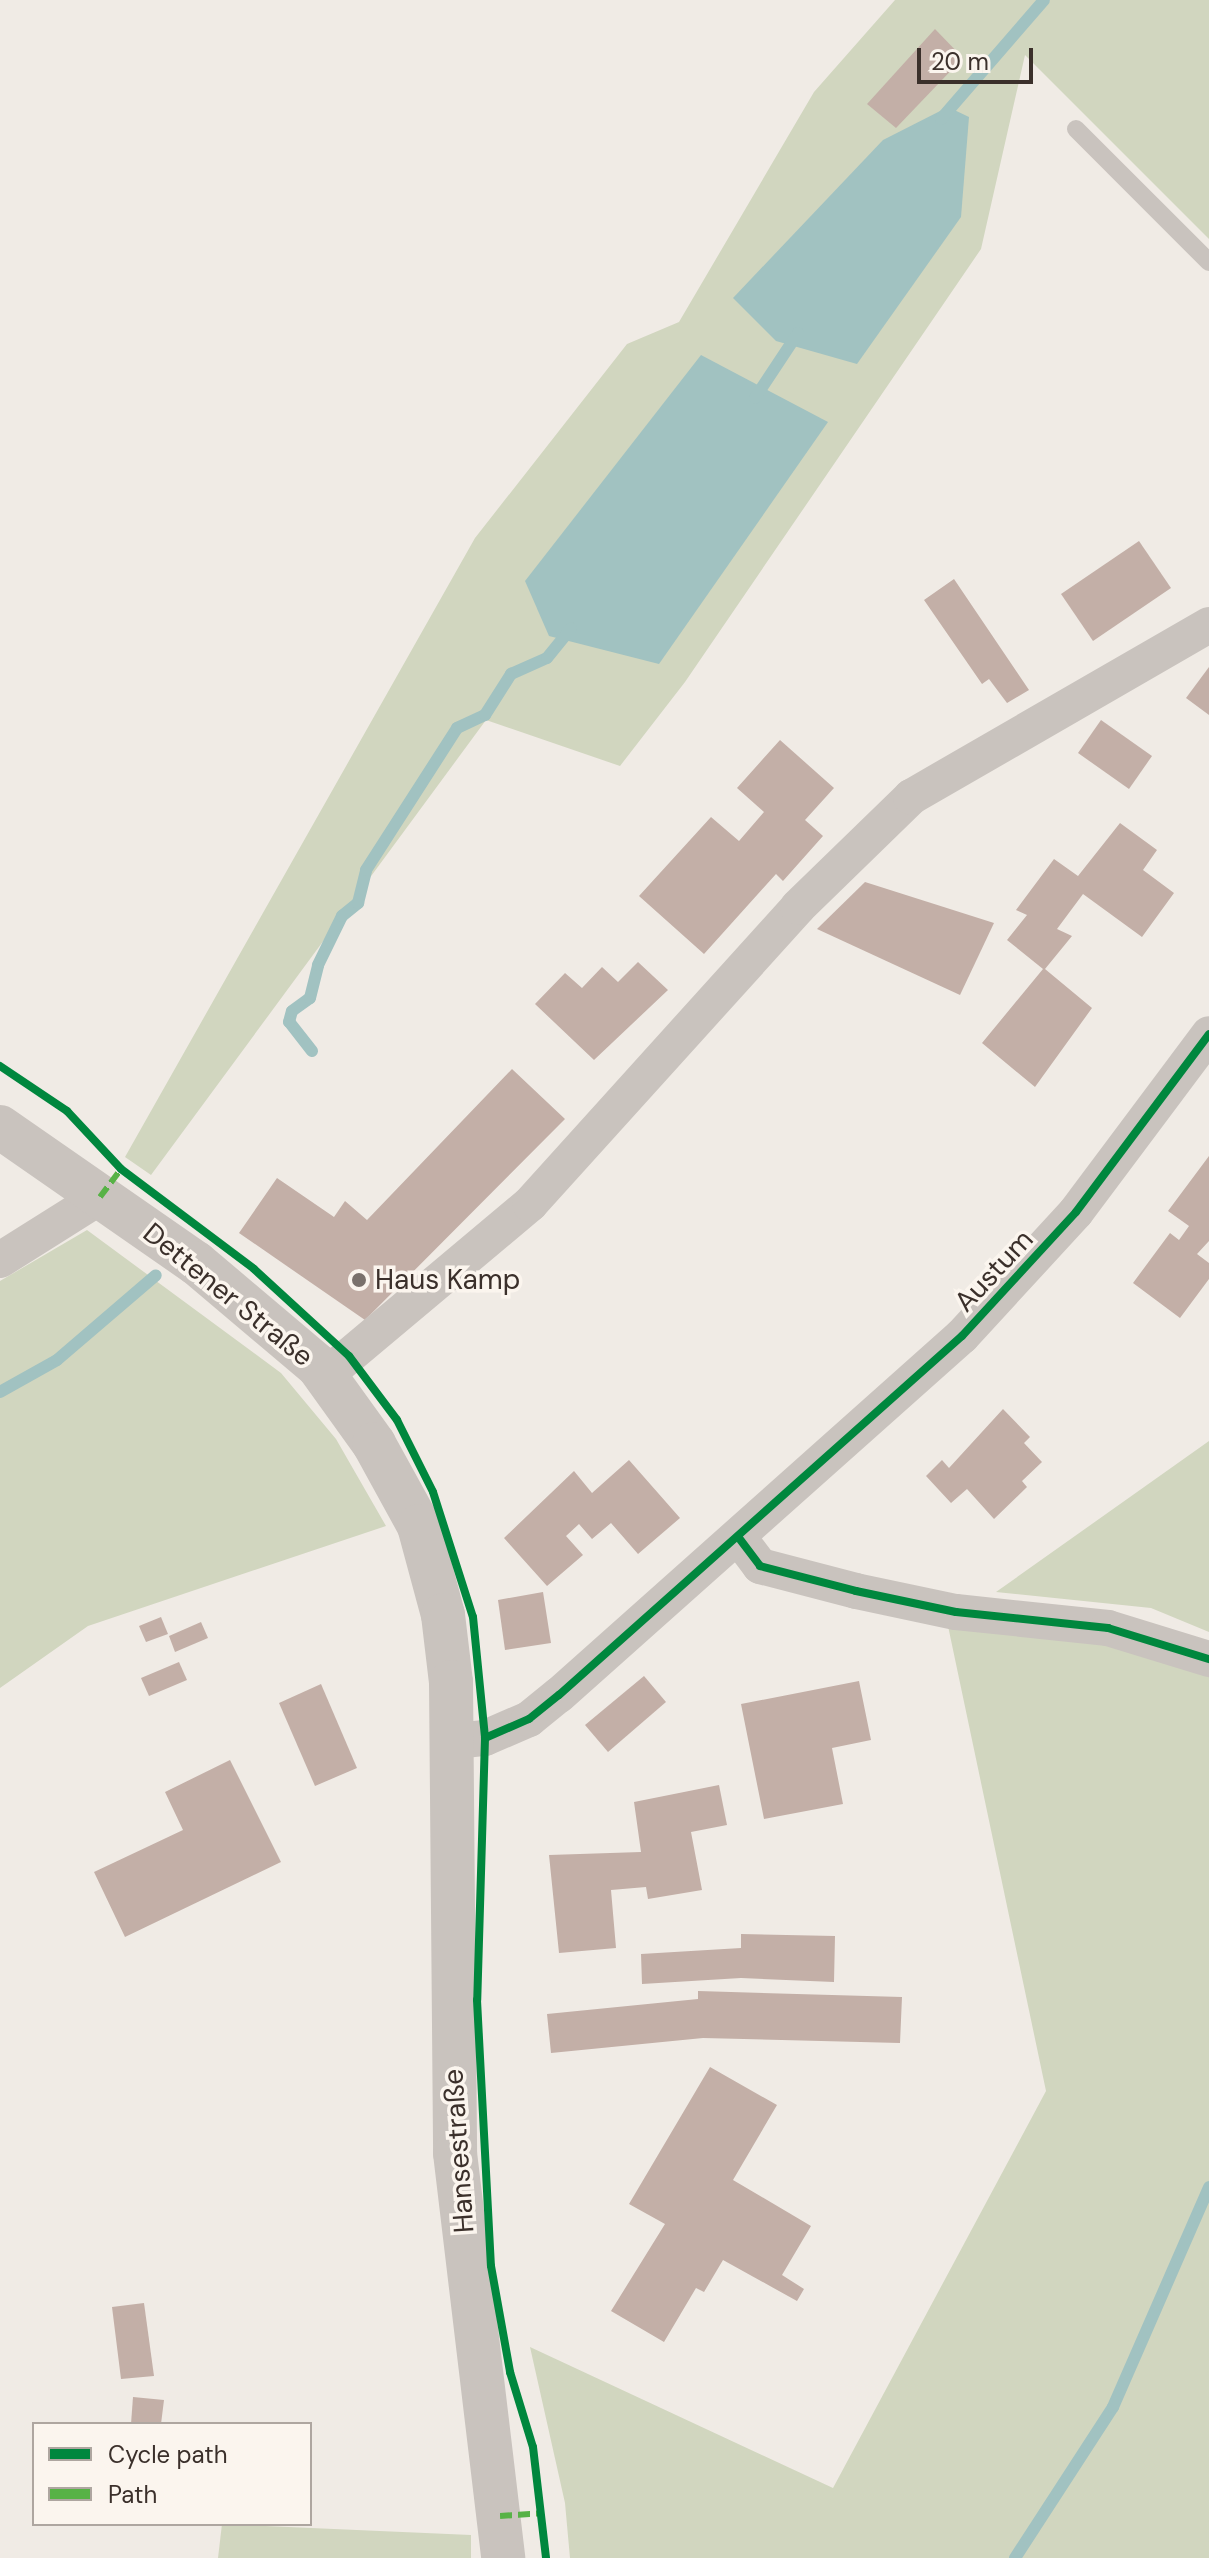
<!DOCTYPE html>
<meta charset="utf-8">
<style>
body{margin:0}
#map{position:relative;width:1209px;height:2558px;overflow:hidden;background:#f0ebe5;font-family:"DM Sans",sans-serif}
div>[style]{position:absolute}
.green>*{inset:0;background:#d1d6bf}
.water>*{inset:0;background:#a1c2c1}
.stream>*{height:12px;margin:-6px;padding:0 6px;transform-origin:6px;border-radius:6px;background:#a1c2c1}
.building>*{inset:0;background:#c3afa7}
.service>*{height:18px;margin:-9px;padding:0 9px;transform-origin:9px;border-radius:9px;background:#c9c3be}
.minor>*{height:36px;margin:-18px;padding:0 18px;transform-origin:18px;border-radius:18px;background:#c9c3be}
.tertiary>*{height:44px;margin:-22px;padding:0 22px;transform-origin:22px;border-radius:22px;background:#c9c3be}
.quiet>*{height:6px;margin-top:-3px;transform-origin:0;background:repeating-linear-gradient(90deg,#57b246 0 12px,transparent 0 18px)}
.cycleway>*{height:8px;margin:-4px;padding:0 4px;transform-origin:4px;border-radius:4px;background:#00873e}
.dots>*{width:22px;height:22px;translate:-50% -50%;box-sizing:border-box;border:4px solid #fbf5ee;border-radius:50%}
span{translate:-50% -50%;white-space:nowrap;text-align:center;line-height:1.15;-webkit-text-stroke:7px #fbf5ee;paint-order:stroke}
.street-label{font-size:28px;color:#3b302b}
.poi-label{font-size:28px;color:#3b302b}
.left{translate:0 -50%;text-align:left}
.legend{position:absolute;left:32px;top:2422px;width:280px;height:104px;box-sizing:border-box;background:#fbf5ee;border:2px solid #aea6a0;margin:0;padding:10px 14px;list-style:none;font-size:24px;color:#3b302b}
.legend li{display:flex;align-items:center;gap:16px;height:40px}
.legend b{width:40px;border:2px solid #aea6a0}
.scale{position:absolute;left:917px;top:48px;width:116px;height:36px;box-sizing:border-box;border:4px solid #3b302b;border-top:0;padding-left:10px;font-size:24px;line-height:28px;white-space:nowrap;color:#3b302b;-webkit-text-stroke:6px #fbf5ee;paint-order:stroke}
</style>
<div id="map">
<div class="green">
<i style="clip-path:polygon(895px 0,1209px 0,1209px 239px,1025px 55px,981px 249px,685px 682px,620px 766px,486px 720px,151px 1175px,125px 1157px,475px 538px,627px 344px,679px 322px,814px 92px)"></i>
<i style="clip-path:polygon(87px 1230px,281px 1373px,336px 1439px,386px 1526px,88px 1626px,0 1688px,0 1281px)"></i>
<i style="clip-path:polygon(1209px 1441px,1209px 1632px,1151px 1608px,996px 1592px)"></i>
<i style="clip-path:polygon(948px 1626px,1139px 1647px,1209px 1677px,1209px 2558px,570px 2558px,565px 2503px,530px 2347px,833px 2488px,1046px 2091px)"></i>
<i style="clip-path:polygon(222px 2524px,471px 2535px,471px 2558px,218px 2558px)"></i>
</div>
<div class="water">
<i style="clip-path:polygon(948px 107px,969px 117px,961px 217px,857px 364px,776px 341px,733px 298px,883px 140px)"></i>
<i style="clip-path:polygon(701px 355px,828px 422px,659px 664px,549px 636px,525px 581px)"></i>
</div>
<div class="stream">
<i style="left:941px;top:119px;width:157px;rotate:-49.1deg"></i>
<i style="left:755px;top:398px;width:78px;rotate:-56.5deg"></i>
<i style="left:312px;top:1051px;width:37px;rotate:-128deg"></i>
<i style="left:289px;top:1022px;width:11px;rotate:-75deg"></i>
<i style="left:292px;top:1011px;width:22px;rotate:-36deg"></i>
<i style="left:310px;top:998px;width:34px;rotate:-76deg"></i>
<i style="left:318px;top:965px;width:55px;rotate:-63.9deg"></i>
<i style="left:342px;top:916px;width:21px;rotate:-39deg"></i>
<i style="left:358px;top:903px;width:34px;rotate:-76deg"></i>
<i style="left:366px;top:870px;width:169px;rotate:-57.3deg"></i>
<i style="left:457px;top:728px;width:31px;rotate:-25deg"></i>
<i style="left:485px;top:715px;width:49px;rotate:-57.6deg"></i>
<i style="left:511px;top:674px;width:39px;rotate:-24deg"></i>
<i style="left:547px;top:658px;width:38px;rotate:-51deg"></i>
<i style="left:0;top:1392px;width:65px;rotate:-29.3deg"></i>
<i style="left:57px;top:1360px;width:130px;rotate:-40.6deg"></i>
<i style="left:1015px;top:2558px;width:180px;rotate:-57deg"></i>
<i style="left:1113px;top:2407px;width:240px;rotate:-66.4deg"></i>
</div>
<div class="building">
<i style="clip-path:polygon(935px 29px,963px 58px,896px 128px,867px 104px)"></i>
<i style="clip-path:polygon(1139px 541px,1171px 588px,1093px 641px,1061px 594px)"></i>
<i style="clip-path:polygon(954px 579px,1029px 690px,1007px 703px,989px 679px,982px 684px,924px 600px)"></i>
<i style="clip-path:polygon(1209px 667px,1209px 715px,1186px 698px)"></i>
<i style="clip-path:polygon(1101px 720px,1152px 756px,1129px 789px,1078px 753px)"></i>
<i style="clip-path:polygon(780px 740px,834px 788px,805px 820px,823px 836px,783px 881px,776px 874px,704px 954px,639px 896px,711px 817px,739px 841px,764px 812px,737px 788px)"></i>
<i style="clip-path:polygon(1120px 823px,1157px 850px,1143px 870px,1174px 893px,1142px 937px,1083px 894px,1057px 929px,1072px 936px,1045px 969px,1092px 1008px,1035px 1087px,982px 1043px,1043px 969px,1007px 940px,1027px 915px,1016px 910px,1054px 859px,1078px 876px)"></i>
<i style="clip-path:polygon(865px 882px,994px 923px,960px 995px,817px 929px)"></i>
<i style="clip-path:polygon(638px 962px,668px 990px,594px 1060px,535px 1004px,565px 973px,582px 988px,602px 967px,618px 982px)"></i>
<i style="clip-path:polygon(512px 1069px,565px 1119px,365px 1320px,239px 1233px,277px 1178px,334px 1217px,345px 1201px,367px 1220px)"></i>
<i style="clip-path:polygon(1209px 1156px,1209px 1241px,1197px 1254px,1209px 1263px,1209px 1279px,1180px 1318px,1133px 1283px,1170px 1233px,1179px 1240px,1189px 1226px,1168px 1211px)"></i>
<i style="clip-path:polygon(1003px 1409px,1030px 1437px,1024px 1443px,1042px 1462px,1022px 1481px,1027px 1487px,994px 1519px,967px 1489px,951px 1503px,926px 1476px,942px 1460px,949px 1468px)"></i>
<i style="clip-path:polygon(629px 1460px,680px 1518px,638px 1554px,611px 1523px,592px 1539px,579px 1524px,566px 1536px,583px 1555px,547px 1586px,504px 1538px,574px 1471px,592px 1493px)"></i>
<i style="clip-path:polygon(543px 1592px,551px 1643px,505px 1650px,498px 1600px)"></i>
<i style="clip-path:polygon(161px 1617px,168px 1634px,146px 1642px,139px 1626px)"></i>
<i style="clip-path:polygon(201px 1622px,208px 1638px,175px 1652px,169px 1636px)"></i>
<i style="clip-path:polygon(179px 1662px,187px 1680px,149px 1696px,141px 1678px)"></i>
<i style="clip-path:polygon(644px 1676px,666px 1702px,608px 1752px,585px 1725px)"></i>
<i style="clip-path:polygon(859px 1681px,871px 1740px,832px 1748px,843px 1804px,764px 1819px,741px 1704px)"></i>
<i style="clip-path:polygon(321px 1684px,357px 1768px,315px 1786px,279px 1703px)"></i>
<i style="clip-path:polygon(230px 1760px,281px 1862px,125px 1937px,94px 1872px,183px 1830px,165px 1792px)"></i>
<i style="clip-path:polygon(719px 1785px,727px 1825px,691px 1832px,702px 1890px,648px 1899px,646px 1887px,611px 1890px,616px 1948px,559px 1953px,549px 1855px,641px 1852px,634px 1802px)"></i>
<i style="clip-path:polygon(741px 1934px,835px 1936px,834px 1982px,741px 1978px,642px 1984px,641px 1954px,741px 1948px)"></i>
<i style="clip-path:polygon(698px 1991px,902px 1997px,900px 2043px,703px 2038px,551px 2053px,547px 2014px,698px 1999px)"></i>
<i style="clip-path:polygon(710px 2067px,777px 2105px,733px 2180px,811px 2226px,782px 2275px,804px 2289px,797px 2301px,723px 2260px,704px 2292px,696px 2288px,664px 2342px,611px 2311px,665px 2224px,629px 2204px)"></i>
<i style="clip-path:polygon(144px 2303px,154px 2376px,121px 2379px,112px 2307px)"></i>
<i style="clip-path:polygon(133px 2397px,164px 2400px,161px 2424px,131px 2424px)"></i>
</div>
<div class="service">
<i style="left:1076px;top:129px;width:188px;rotate:45deg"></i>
</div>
<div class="minor">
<i style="left:0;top:1260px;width:118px;rotate:-32.2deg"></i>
<i style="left:325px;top:1376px;width:268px;rotate:-40deg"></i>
<i style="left:530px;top:1204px;width:400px;rotate:-47.9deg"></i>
<i style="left:798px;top:907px;width:158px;rotate:-44.2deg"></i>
<i style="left:911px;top:797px;width:344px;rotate:-30deg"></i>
<i style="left:739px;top:1538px;width:35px;rotate:53deg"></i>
<i style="left:760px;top:1566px;width:99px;rotate:14.6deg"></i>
<i style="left:856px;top:1591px;width:102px;rotate:11.9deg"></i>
<i style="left:956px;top:1612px;width:153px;rotate:6deg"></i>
<i style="left:1108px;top:1628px;width:106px;rotate:17.1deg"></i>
<i style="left:455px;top:1741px;width:30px;rotate:-6deg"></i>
<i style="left:485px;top:1738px;width:48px;rotate:-23.4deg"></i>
<i style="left:529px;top:1719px;width:38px;rotate:-39deg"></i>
<i style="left:559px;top:1695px;width:540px;rotate:-41.7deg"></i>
<i style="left:962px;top:1336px;width:168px;rotate:-47.4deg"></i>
<i style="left:1076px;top:1212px;width:222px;rotate:-53.2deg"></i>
</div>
<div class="tertiary">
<i style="left:0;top:1127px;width:239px;rotate:34.8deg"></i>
<i style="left:196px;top:1263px;width:160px;rotate:40.2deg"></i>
<i style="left:318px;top:1366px;width:96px;rotate:54.3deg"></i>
<i style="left:374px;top:1444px;width:94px;rotate:61.2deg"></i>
<i style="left:419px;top:1526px;width:92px;rotate:74.9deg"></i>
<i style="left:443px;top:1615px;width:67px;rotate:83.2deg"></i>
<i style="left:451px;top:1682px;width:471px;rotate:89.5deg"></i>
<i style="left:455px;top:2153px;width:408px;rotate:83.2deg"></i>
</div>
<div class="quiet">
<i style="left:100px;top:1197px;width:35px;rotate:-53deg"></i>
<i style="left:500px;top:2516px;width:44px;rotate:-3.9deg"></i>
</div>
<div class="cycleway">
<i style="left:0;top:1066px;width:81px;rotate:33.9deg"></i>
<i style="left:67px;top:1111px;width:79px;rotate:47deg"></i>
<i style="left:121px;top:1169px;width:166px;rotate:36.9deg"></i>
<i style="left:254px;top:1269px;width:129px;rotate:42.5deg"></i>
<i style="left:349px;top:1356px;width:80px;rotate:53.1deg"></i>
<i style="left:397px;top:1420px;width:80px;rotate:63.4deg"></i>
<i style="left:433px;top:1492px;width:131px;rotate:72.3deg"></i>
<i style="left:473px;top:1617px;width:122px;rotate:84.3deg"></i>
<i style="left:485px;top:1738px;width:262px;rotate:91.7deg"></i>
<i style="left:477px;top:2000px;width:266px;rotate:87deg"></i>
<i style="left:491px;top:2266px;width:108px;rotate:79.8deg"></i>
<i style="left:510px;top:2372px;width:78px;rotate:73deg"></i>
<i style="left:533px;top:2447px;width:112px;rotate:83.3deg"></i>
<i style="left:739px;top:1538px;width:35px;rotate:53deg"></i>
<i style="left:760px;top:1566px;width:99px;rotate:14.6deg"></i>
<i style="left:856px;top:1591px;width:102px;rotate:11.9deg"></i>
<i style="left:956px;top:1612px;width:153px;rotate:6deg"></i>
<i style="left:1108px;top:1628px;width:106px;rotate:17.1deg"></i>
<i style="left:485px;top:1738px;width:48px;rotate:-23.4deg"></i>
<i style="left:529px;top:1719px;width:38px;rotate:-39deg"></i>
<i style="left:559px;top:1695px;width:540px;rotate:-41.7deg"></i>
<i style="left:962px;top:1336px;width:168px;rotate:-47.4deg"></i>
<i style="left:1076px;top:1212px;width:222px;rotate:-53.2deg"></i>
</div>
<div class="dots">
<i style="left:359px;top:1280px;background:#7a716c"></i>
</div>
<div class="street-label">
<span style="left:994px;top:1271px;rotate:-47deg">Austum</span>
<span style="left:228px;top:1295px;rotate:39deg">Dettener Straße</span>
<span style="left:459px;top:2151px;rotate:-94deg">Hansestraße</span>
</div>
<div class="poi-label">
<span class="left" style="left:375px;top:1280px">Haus Kamp</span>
</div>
<ul class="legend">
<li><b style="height:10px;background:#00873e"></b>Cycle path</li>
<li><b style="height:10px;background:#57b246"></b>Path</li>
</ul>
<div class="scale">20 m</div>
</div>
